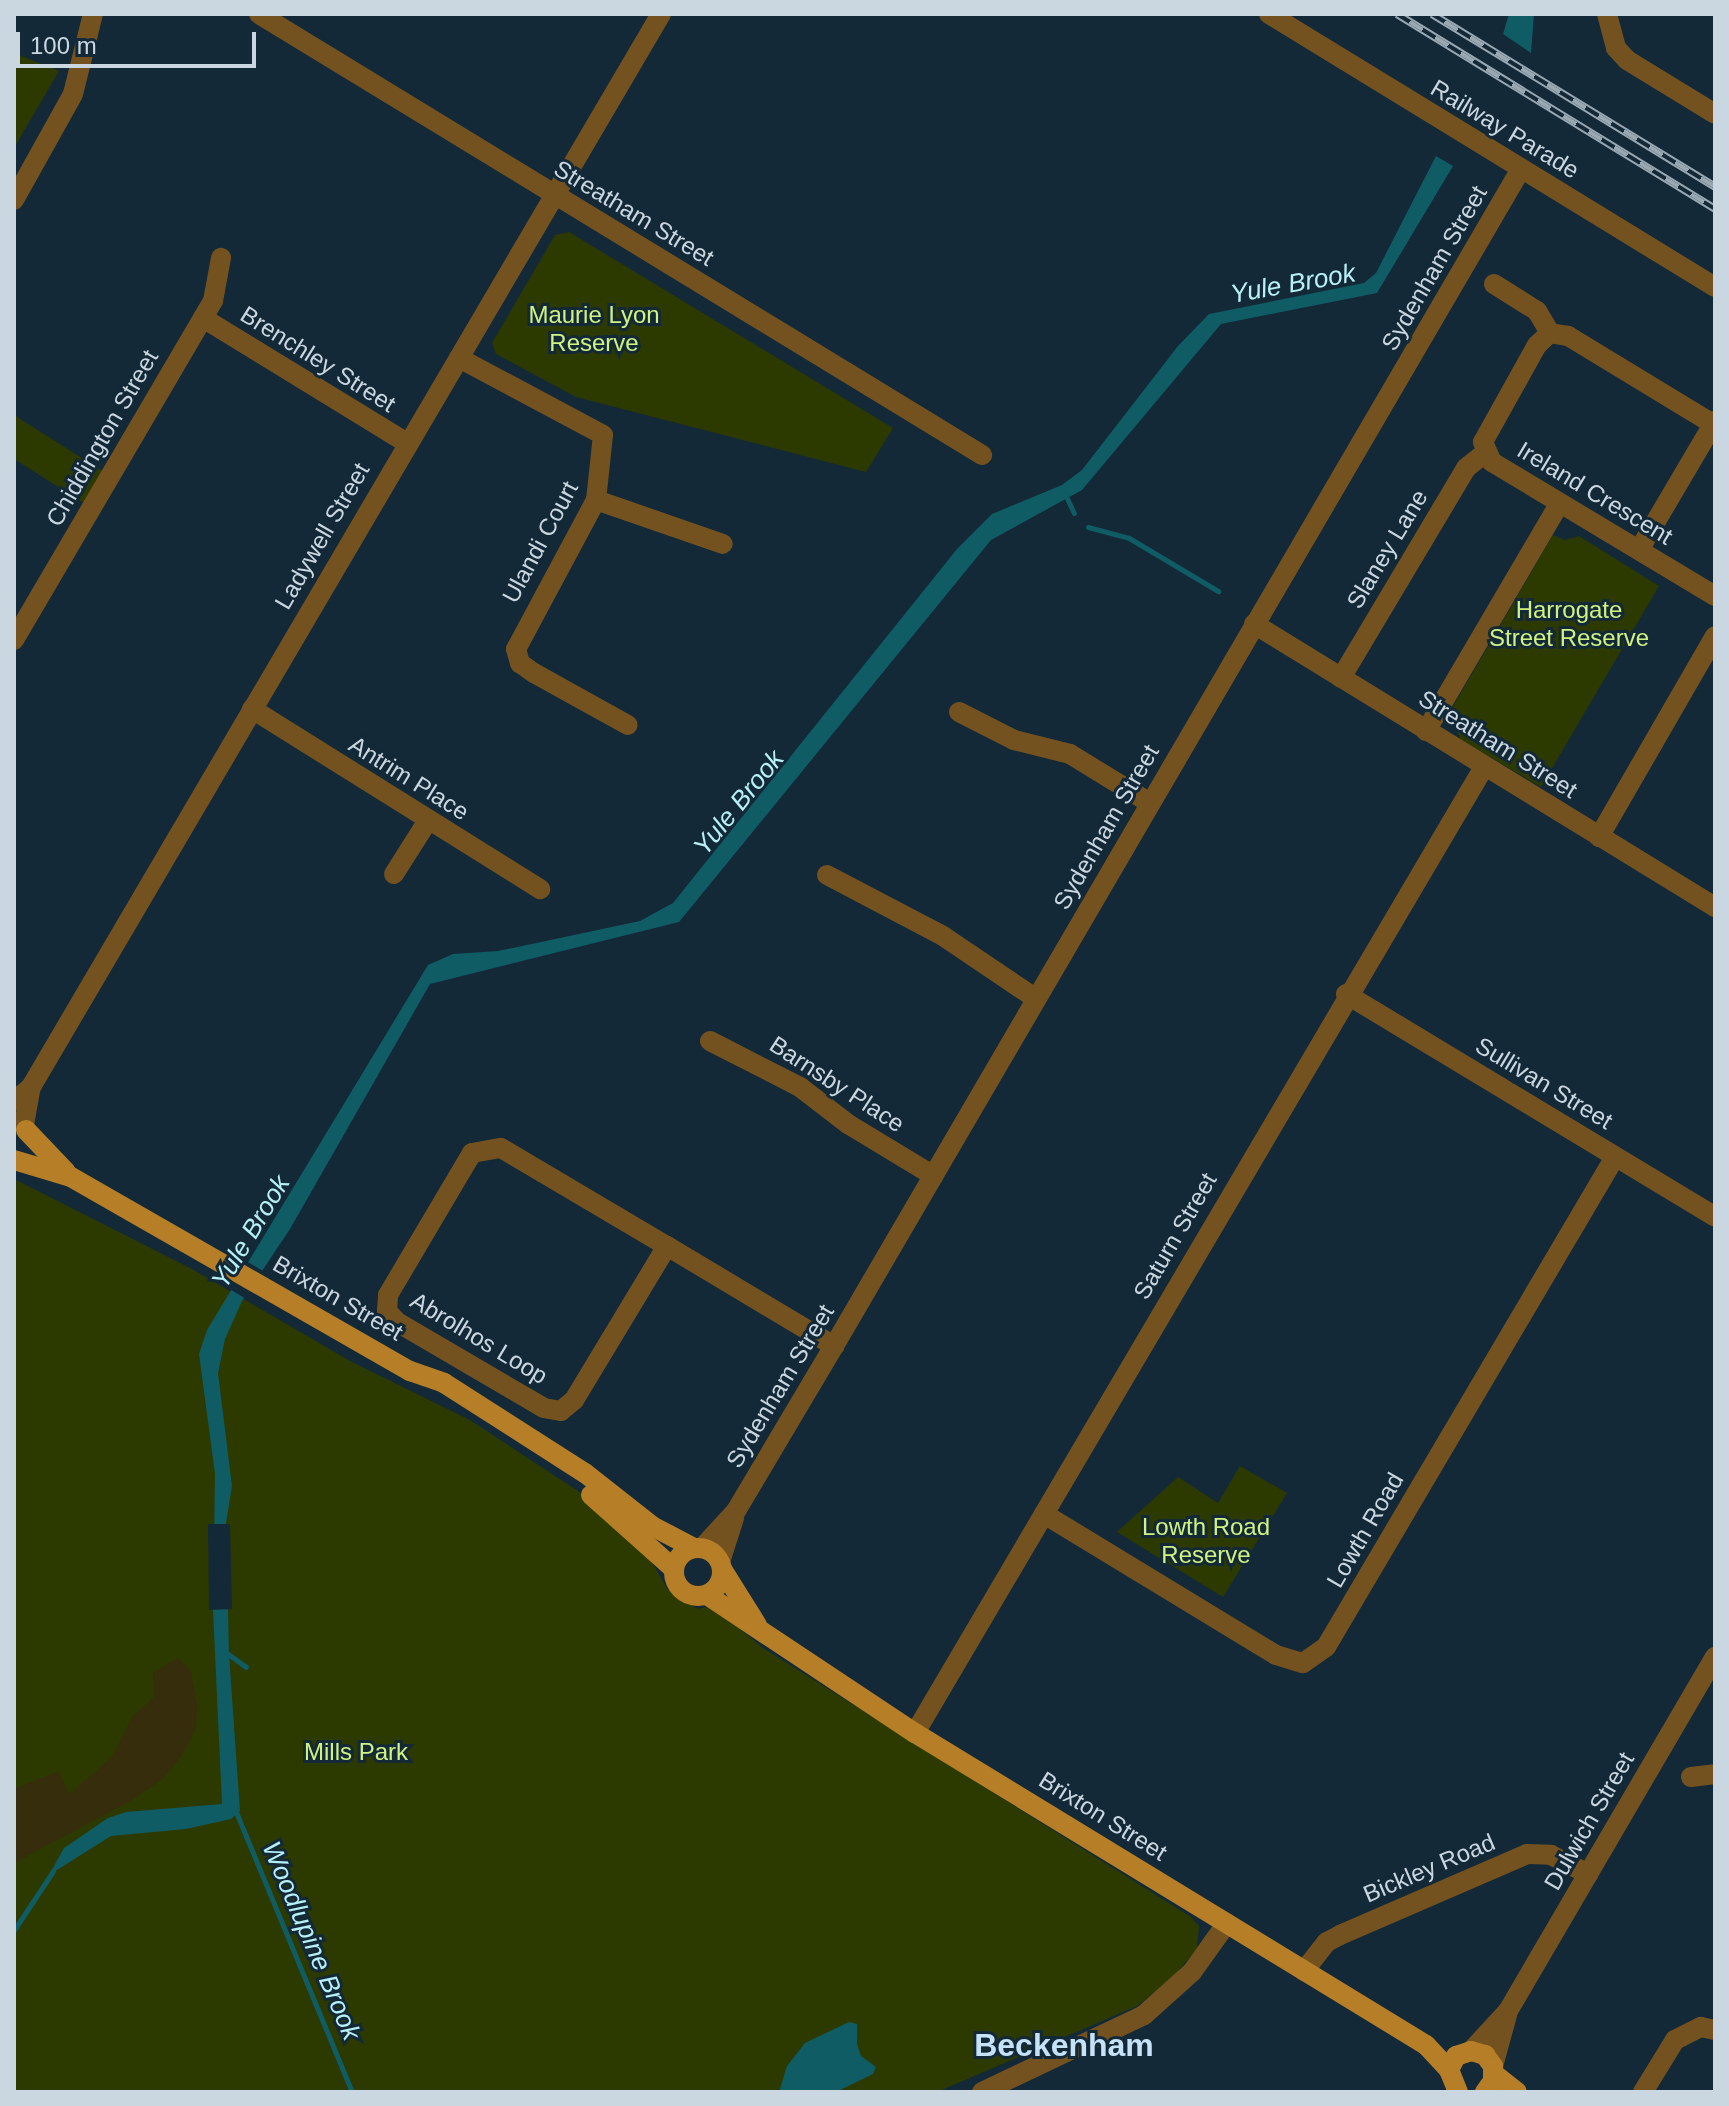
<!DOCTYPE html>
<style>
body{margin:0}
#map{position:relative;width:1729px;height:2106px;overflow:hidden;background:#132938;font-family:Helvetica,sans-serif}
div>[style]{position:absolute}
.green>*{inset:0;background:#2c3a00}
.sand>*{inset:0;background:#362d0d}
.water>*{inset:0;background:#0f5c64}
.pier>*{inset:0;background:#132938}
.stream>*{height:5px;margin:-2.5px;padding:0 2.5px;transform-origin:2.5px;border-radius:2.5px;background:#0f5c64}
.minor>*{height:20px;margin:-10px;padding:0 10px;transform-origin:10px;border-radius:10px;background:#735220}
.major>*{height:20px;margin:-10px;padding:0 10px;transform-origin:10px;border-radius:10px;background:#b57e27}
.major>.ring{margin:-10px;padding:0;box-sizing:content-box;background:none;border:20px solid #b57e27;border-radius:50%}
.rail>*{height:8px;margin-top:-4px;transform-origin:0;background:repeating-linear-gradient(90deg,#132938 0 15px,#99a9b4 0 30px);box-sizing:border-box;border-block:2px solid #99a9b4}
span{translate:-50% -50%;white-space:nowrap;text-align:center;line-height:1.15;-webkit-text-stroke:6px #132938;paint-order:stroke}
.street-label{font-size:24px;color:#cad7e1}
.park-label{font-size:24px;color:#d0f280}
.water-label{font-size:26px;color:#b7f0f7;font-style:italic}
.district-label{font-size:32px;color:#c6e2f6;font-weight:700}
.frame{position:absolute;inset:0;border:16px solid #cad7e1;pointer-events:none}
.scale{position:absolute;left:16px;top:32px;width:240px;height:36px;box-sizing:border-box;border:4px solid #cad7e1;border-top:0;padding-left:10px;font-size:24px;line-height:28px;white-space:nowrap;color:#cad7e1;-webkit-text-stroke:6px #132938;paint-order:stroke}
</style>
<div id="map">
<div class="green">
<i style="clip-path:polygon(14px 53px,59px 71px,14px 148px)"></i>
<i style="clip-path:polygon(569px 232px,893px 428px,866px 472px,576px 397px,496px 354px,492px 343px,555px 235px)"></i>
<i style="clip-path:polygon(14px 415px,104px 472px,84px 503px,14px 459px)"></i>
<i style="clip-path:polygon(1553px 535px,1565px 540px,1579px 536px,1659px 586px,1541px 787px,1460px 739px,1451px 710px)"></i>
<i style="clip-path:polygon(14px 1179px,192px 1269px,350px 1361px,470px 1420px,578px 1491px,646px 1552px,668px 1590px,698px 1609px,706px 1607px,727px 1618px,763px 1648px,1191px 1917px,1199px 1926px,1197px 1949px,1170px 1980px,1137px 2006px,937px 2092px,14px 2092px)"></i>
<i style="clip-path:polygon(1240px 1466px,1287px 1493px,1223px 1597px,1117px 1532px,1178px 1477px,1218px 1503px)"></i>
</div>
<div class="sand">
<i style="clip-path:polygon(178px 1658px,191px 1671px,197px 1703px,196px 1729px,182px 1755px,163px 1779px,132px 1800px,14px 1863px,14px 1789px,59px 1771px,69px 1794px,112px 1757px,133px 1715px,154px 1698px,153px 1673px)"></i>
</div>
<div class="water">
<i style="clip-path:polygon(1509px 14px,1534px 14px,1531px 53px,1503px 34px)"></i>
<i style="clip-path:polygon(1436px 156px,1453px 166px,1377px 293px,1221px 324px,1082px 490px,991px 540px,679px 922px,430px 984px,290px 1229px,242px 1301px,225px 1339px,218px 1373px,232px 1486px,226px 1523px,229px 1654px,240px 1811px,231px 1819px,186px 1829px,111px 1836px,49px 1875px,64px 1848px,108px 1818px,126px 1812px,222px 1804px,213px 1610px,215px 1474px,199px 1354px,207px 1330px,428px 965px,453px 954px,498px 951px,640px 921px,673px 903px,957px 549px,992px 514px,1062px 485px,1082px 470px,1178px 346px,1209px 314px,1364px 283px,1376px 273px)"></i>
<i style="clip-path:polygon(849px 2022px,857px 2024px,857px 2044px,861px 2056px,876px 2067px,873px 2074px,836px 2092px,779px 2092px,787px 2066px,805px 2043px)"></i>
</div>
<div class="pier">
<i style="clip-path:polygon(244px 1260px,267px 1273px,248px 1300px,228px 1288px)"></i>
<i style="clip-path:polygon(208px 1524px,230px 1524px,232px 1609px,209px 1610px)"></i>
</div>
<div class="stream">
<i style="left:1065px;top:494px;width:21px;rotate:65deg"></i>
<i style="left:1088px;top:527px;width:42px;rotate:15deg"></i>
<i style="left:1129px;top:538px;width:104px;rotate:30.8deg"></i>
<i style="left:224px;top:1651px;width:27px;rotate:36deg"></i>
<i style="left:236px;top:1812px;width:303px;rotate:67.5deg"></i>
<i style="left:14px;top:1930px;width:71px;rotate:-56.5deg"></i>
</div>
<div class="minor">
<i style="left:259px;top:14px;width:847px;rotate:31.38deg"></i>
<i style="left:1269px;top:14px;width:523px;rotate:31.47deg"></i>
<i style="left:1607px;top:14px;width:35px;rotate:75deg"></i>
<i style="left:1616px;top:48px;width:16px;rotate:47deg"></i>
<i style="left:1627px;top:60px;width:103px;rotate:31.5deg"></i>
<i style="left:14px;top:200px;width:121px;rotate:-60.9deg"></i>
<i style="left:73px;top:94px;width:82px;rotate:-76deg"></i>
<i style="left:1494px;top:284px;width:51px;rotate:32.1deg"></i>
<i style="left:1537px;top:311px;width:26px;rotate:59deg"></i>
<i style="left:203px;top:318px;width:239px;rotate:31.5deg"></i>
<i style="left:459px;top:358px;width:163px;rotate:28.1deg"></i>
<i style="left:603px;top:435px;width:65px;rotate:96.1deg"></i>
<i style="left:596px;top:500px;width:169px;rotate:118.2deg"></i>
<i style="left:516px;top:649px;width:15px;rotate:74deg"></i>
<i style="left:520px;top:663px;width:17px;rotate:36deg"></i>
<i style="left:534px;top:673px;width:107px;rotate:29deg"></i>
<i style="left:1713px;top:424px;width:170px;rotate:-148.7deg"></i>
<i style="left:1568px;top:336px;width:18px;rotate:-171deg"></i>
<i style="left:1550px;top:333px;width:18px;rotate:137deg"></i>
<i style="left:1537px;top:345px;width:111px;rotate:119.1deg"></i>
<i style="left:1483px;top:442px;width:22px;rotate:66deg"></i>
<i style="left:1492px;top:462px;width:260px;rotate:31deg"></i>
<i style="left:596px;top:500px;width:134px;rotate:19.1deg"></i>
<i style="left:1639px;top:550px;width:150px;rotate:-59.5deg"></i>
<i style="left:1254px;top:624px;width:541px;rotate:31.55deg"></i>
<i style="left:14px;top:640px;width:393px;rotate:-59.6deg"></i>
<i style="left:213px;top:301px;width:44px;rotate:-79.5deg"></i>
<i style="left:1341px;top:678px;width:244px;rotate:-59.2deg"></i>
<i style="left:1466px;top:468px;width:24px;rotate:-38deg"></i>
<i style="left:252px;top:709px;width:340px;rotate:32deg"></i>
<i style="left:959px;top:712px;width:62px;rotate:27deg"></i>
<i style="left:1014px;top:740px;width:58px;rotate:14deg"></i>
<i style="left:1070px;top:754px;width:94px;rotate:31.5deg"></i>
<i style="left:1426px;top:731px;width:264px;rotate:-59.6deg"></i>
<i style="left:1599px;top:837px;width:232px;rotate:-60deg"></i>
<i style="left:394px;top:874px;width:62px;rotate:-57.6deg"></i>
<i style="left:827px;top:875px;width:131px;rotate:27.7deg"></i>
<i style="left:943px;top:936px;width:111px;rotate:34deg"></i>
<i style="left:1346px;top:994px;width:431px;rotate:31.1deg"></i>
<i style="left:710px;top:1041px;width:101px;rotate:27.1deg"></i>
<i style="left:800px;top:1087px;width:61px;rotate:37.6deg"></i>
<i style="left:848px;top:1124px;width:100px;rotate:31.2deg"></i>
<i style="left:14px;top:1101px;width:22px;rotate:-39deg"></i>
<i style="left:31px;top:1087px;width:1244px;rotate:-59.58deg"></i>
<i style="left:24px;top:1125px;width:39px;rotate:-80deg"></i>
<i style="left:667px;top:1246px;width:180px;rotate:121.1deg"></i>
<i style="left:574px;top:1400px;width:17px;rotate:140deg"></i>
<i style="left:561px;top:1411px;width:17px;rotate:-170deg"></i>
<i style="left:544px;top:1408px;width:170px;rotate:-149.7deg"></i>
<i style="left:397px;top:1322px;width:15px;rotate:-132deg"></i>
<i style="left:387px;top:1311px;width:16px;rotate:-86deg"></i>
<i style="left:388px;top:1295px;width:165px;rotate:-59.4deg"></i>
<i style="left:472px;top:1153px;width:29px;rotate:-10deg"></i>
<i style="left:501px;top:1148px;width:193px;rotate:30.6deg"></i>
<i style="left:667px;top:1246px;width:195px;rotate:30.9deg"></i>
<i style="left:1044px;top:1514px;width:271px;rotate:31.3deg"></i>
<i style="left:1276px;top:1655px;width:28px;rotate:17deg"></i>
<i style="left:1303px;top:1663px;width:28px;rotate:-35deg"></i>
<i style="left:1326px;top:1647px;width:569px;rotate:-59.47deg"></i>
<i style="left:702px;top:1548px;width:50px;rotate:-47.4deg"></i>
<i style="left:736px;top:1511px;width:192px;rotate:-59.3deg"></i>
<i style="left:834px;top:1346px;width:1363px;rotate:-59.73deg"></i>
<i style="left:720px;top:1562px;width:46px;rotate:-72.3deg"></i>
<i style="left:915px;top:1733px;width:1121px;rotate:-59.5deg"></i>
<i style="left:1691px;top:1777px;width:24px;rotate:-7deg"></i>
<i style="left:1304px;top:1971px;width:37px;rotate:-52deg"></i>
<i style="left:1327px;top:1942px;width:15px;rotate:-28deg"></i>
<i style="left:1340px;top:1935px;width:204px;rotate:-23.4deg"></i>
<i style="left:1527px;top:1854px;width:24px;rotate:2deg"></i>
<i style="left:1551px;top:1855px;width:42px;rotate:27.2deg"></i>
<i style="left:1471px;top:2051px;width:54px;rotate:-47.2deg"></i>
<i style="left:1508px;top:2011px;width:410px;rotate:-59.7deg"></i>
<i style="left:1493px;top:2066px;width:53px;rotate:-74.6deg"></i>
<i style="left:982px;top:2092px;width:179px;rotate:-25.4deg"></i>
<i style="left:1144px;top:2015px;width:64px;rotate:-41.9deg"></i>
<i style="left:1192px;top:1972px;width:60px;rotate:-54.5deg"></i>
<i style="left:1643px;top:2092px;width:61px;rotate:-58.4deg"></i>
<i style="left:1675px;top:2040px;width:29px;rotate:-27deg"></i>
<i style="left:1701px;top:2027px;width:14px;rotate:12deg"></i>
</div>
<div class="major">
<i style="left:26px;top:1130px;width:58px;rotate:46.4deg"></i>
<i style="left:14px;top:1160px;width:59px;rotate:16.6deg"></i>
<i style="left:71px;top:1177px;width:391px;rotate:29.8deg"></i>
<i style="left:410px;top:1371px;width:36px;rotate:19deg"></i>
<i style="left:444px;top:1383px;width:167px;rotate:32.6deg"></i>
<i style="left:585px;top:1473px;width:85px;rotate:38.3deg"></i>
<i style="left:652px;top:1526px;width:47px;rotate:27.6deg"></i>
<i style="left:591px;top:1495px;width:110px;rotate:41.7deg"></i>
<i class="ring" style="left:674px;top:1548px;width:28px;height:28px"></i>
<i style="left:722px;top:1569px;width:66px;rotate:58deg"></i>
<i style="left:707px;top:1595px;width:250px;rotate:33.6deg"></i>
<i style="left:915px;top:1733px;width:599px;rotate:31.41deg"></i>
<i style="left:1426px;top:2045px;width:34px;rotate:47deg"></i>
<i style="left:1494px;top:2074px;width:29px;rotate:38deg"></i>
<i style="left:1458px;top:2092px;width:24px;rotate:-112deg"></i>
<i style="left:1449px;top:2070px;width:16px;rotate:-63deg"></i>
<i style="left:1456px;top:2056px;width:16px;rotate:-18deg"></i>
<i style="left:1471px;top:2051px;width:15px;rotate:16deg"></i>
<i style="left:1485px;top:2055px;width:14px;rotate:54deg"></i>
<i style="left:1493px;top:2066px;width:15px;rotate:90deg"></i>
<i style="left:1493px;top:2081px;width:14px;rotate:126deg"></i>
</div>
<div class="rail">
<i style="left:1397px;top:14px;width:373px;rotate:31.5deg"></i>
<i style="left:1432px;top:14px;width:332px;rotate:31.4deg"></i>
</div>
<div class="street-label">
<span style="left:1505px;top:129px;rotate:31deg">Railway Parade</span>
<span style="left:634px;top:213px;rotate:31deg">Streatham Street</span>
<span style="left:1434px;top:268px;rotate:-60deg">Sydenham Street</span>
<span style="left:318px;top:359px;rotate:32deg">Brenchley Street</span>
<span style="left:102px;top:438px;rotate:-60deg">Chiddington Street</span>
<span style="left:1595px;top:493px;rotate:31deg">Ireland Crescent</span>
<span style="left:322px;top:536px;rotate:-60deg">Ladywell Street</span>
<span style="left:540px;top:542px;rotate:-62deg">Ulandi Court</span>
<span style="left:1387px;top:549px;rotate:-59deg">Slaney Lane</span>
<span style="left:1498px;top:744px;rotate:32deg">Streatham Street</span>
<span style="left:409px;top:778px;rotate:32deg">Antrim Place</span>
<span style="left:1106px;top:827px;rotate:-60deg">Sydenham Street</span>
<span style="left:1544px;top:1083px;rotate:31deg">Sullivan Street</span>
<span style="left:837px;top:1084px;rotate:33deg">Barnsby Place</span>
<span style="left:1175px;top:1236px;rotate:-60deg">Saturn Street</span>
<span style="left:338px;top:1298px;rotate:30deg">Brixton Street</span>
<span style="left:479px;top:1338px;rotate:31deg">Abrolhos Loop</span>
<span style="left:780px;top:1386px;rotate:-59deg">Sydenham Street</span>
<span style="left:1365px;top:1530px;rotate:-60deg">Lowth Road</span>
<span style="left:1103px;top:1816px;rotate:32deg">Brixton Street</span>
<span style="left:1589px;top:1821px;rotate:-60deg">Dulwich Street</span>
<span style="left:1429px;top:1868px;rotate:-23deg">Bickley Road</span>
</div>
<div class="park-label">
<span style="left:594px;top:329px">Maurie Lyon<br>Reserve</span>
<span style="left:1569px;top:624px">Harrogate<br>Street Reserve</span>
<span style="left:1206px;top:1541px">Lowth Road<br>Reserve</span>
<span style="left:356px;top:1752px">Mills Park</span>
</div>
<div class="water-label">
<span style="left:1293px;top:284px;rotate:-10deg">Yule Brook</span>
<span style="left:739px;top:803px;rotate:-51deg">Yule Brook</span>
<span style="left:251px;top:1232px;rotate:-59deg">Yule Brook</span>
<span style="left:311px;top:1941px;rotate:67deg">Woodlupine Brook</span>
</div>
<div class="district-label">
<span style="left:1064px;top:2045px">Beckenham</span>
</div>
<div class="frame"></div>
<div class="scale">100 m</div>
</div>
